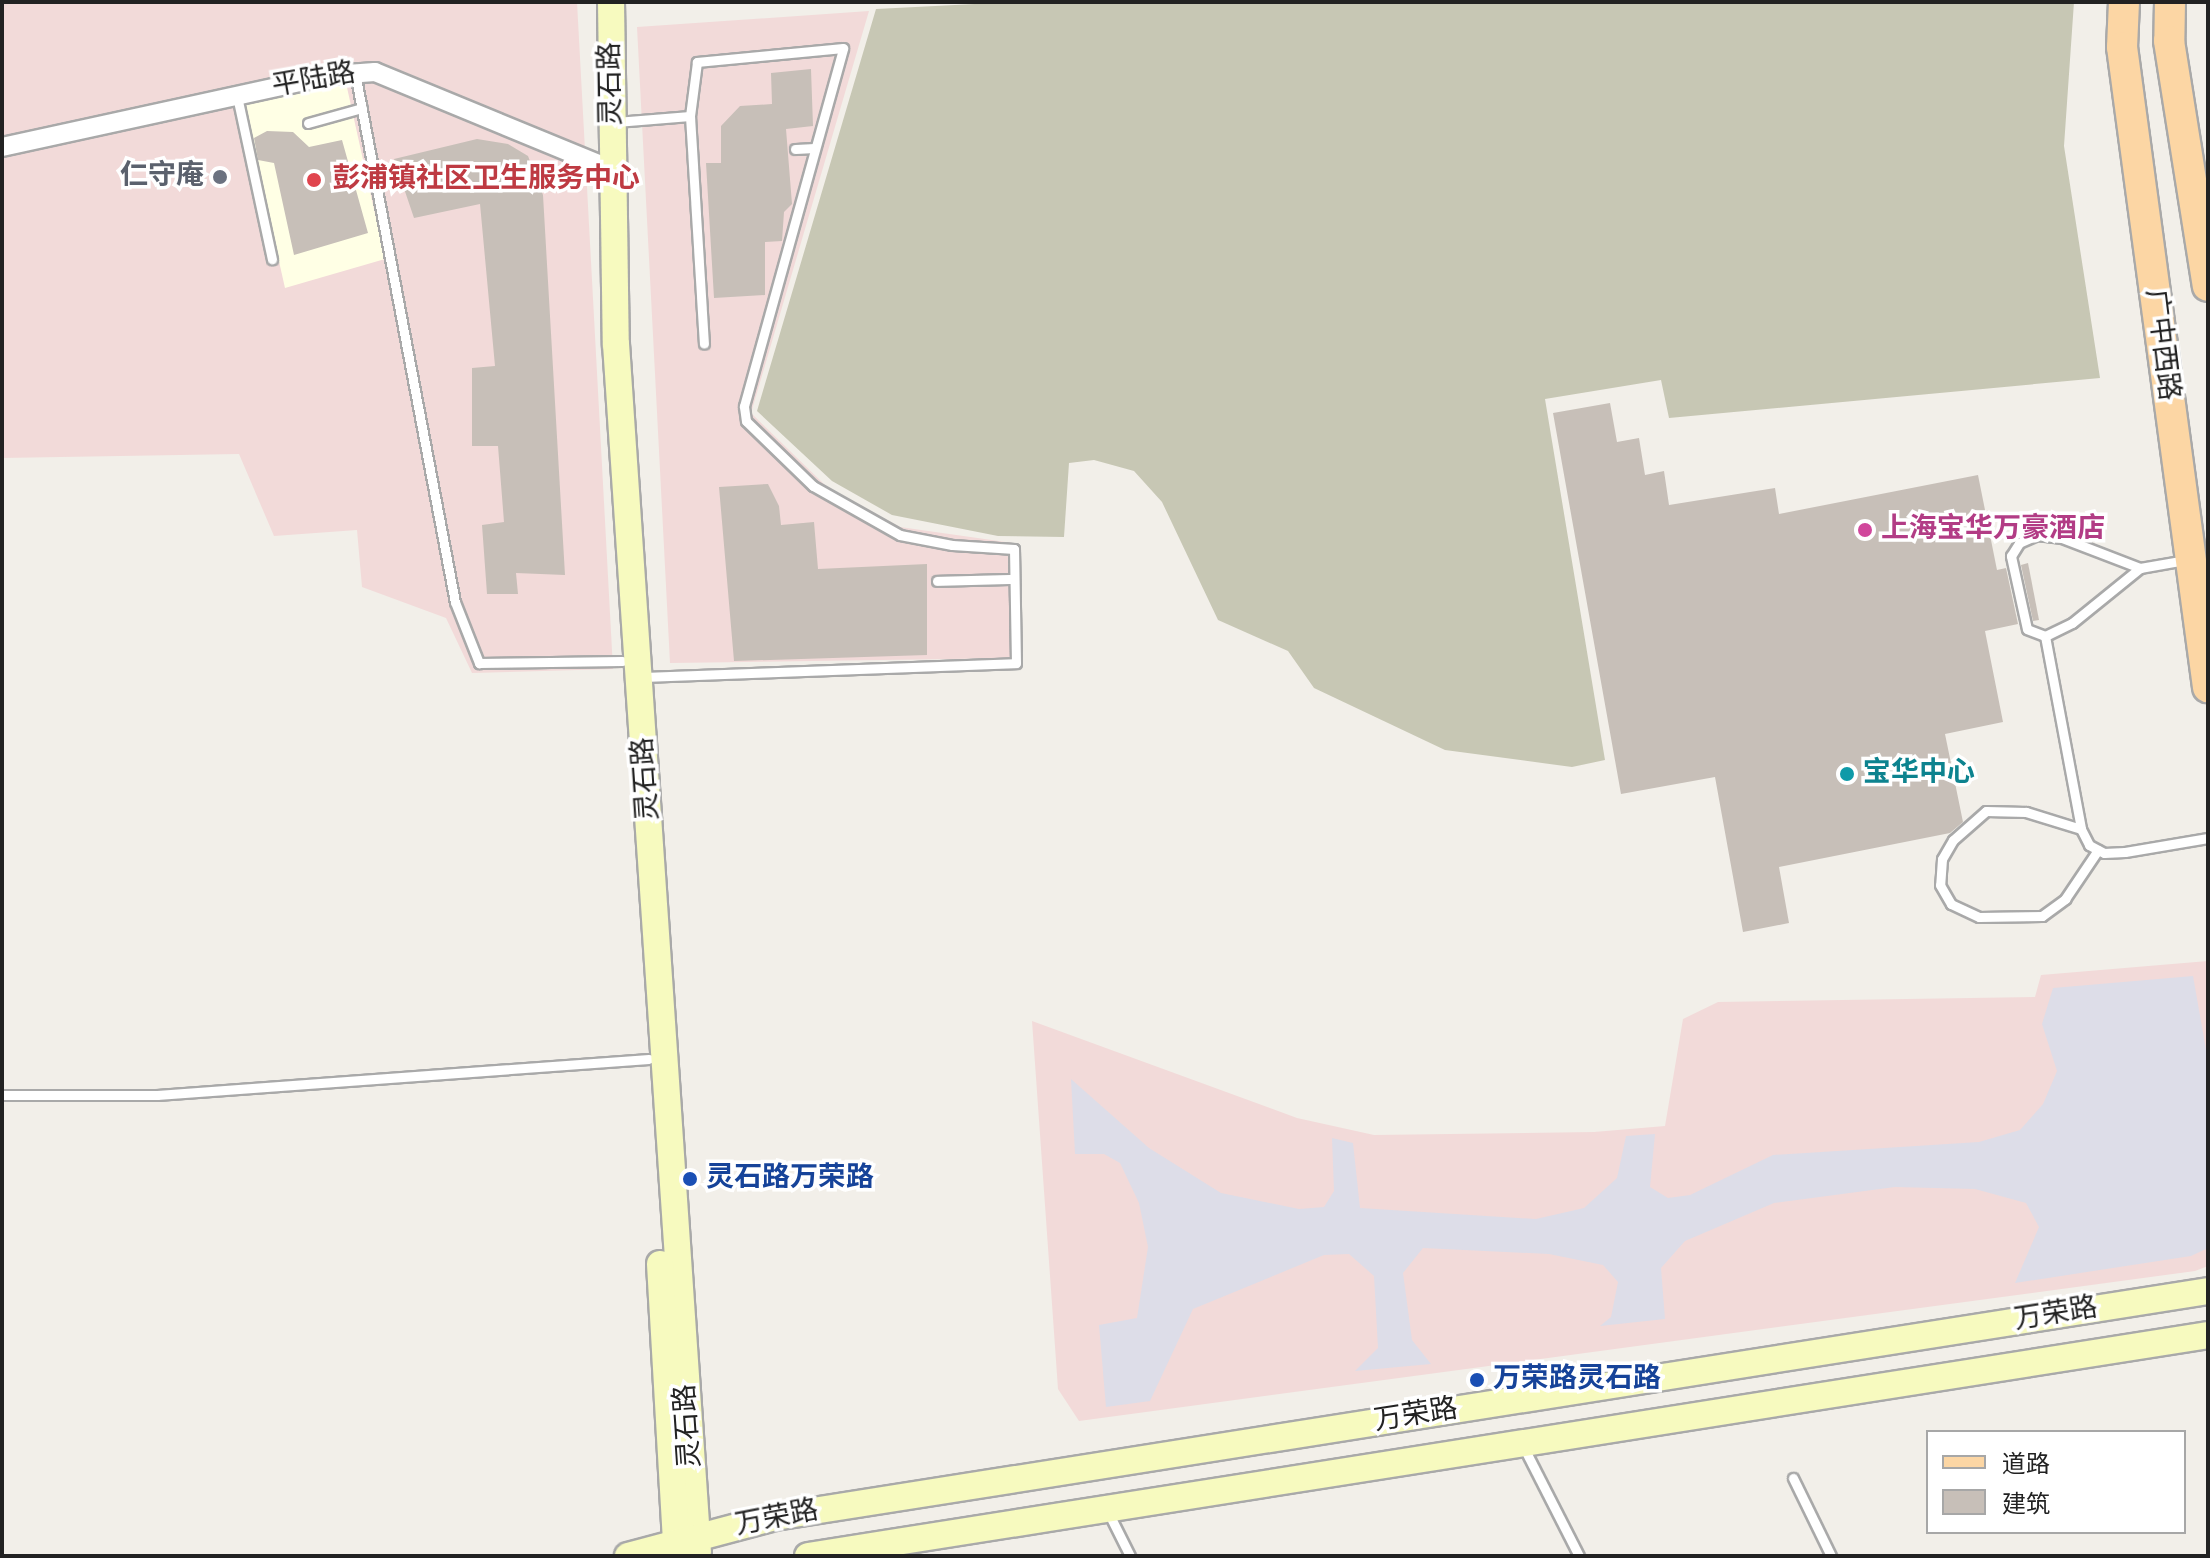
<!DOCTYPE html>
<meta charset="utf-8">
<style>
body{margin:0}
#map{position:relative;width:2210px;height:1558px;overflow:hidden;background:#f2efe9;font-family:Overpass,"Noto Sans SC",sans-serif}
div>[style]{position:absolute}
.commercial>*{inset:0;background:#f2dad9}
.education>*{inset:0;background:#ffffe5}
.construction>*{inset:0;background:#c7c7b4}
.plaza>*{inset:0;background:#dddde8}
.building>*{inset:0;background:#c7bfb8}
.roads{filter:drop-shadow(2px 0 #a9a9a9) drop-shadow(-2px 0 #a9a9a9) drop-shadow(0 2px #a9a9a9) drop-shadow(0 -2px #a9a9a9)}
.service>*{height:9px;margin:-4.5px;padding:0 4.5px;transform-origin:4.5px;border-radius:4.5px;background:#fff}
.minor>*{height:18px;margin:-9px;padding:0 9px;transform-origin:9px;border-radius:9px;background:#fff}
.secondary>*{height:26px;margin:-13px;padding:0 13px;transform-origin:13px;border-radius:13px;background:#f7fabf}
.primary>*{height:30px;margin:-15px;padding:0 15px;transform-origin:15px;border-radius:15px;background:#fcd6a4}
.dots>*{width:22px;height:22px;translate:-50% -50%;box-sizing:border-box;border:4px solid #fff;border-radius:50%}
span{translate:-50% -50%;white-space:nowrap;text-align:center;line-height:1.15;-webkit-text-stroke:7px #fff;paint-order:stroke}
.street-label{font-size:28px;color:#222}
.worship-label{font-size:28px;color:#5b616d;font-weight:700}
.right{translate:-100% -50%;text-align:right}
.health-label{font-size:28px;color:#be3a42;font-weight:700}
.left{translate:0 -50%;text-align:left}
.hotel-label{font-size:28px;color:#b23c85;font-weight:700}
.culture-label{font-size:28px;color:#0d838f;font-weight:700}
.transit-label{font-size:28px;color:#164399;font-weight:700}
.frame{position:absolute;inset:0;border:4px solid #222;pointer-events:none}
.legend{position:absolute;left:1926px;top:1430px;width:260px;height:104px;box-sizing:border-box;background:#fff;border:2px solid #a7a7a7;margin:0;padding:10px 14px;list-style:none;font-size:24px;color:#222}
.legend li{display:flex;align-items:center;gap:16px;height:40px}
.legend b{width:40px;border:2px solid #a7a7a7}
</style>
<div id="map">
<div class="commercial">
<i style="clip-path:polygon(2px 2px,577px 2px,613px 669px,472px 673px,446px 618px,362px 587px,357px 530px,274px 536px,239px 454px,2px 458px)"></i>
<i style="clip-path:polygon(869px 11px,751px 413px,827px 487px,900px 527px,1020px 544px,1022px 658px,670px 663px,637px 27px)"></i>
<i style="clip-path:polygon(2208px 961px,2208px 1266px,2195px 1271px,1079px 1421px,1058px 1389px,1032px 1021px,1297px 1118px,1374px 1135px,1594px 1132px,1665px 1126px,1683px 1019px,1718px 1002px,2035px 997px,2041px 975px)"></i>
</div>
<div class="education">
<i style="clip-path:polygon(346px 83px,385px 259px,285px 288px,243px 101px)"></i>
</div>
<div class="construction">
<i style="clip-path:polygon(1014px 2px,2074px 2px,2064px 146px,2100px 378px,1669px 418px,1661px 380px,1545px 399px,1605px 760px,1572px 767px,1445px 750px,1314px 688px,1288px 651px,1218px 620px,1162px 502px,1134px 471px,1094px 460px,1069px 463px,1064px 537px,998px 536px,892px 515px,832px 481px,757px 411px,876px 9px)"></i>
</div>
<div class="plaza">
<i style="clip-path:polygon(2193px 976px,2208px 1061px,2208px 1248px,2191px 1256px,2015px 1283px,2039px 1227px,2026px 1203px,1975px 1189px,1895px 1187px,1774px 1203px,1685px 1241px,1661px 1268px,1665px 1319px,1600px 1326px,1611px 1317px,1618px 1282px,1603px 1265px,1549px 1254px,1423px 1248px,1403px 1273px,1412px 1340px,1431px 1364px,1355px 1371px,1378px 1348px,1374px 1276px,1349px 1254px,1324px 1255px,1193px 1309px,1150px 1401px,1106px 1407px,1099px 1325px,1137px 1318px,1148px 1247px,1139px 1203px,1120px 1163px,1104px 1154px,1075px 1154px,1071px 1079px,1149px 1148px,1221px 1193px,1299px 1209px,1324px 1207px,1334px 1191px,1332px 1138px,1353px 1143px,1360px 1208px,1536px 1219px,1584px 1208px,1617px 1178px,1626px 1136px,1655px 1134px,1650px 1187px,1668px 1198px,1690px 1195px,1773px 1155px,1979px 1142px,2020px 1130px,2043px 1104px,2057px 1071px,2042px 1024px,2053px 988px)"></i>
</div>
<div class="building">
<i style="clip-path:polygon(811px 69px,813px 126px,786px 129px,792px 204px,784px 212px,782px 241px,765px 242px,765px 295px,714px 298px,706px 163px,721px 163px,721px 126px,740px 106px,772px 104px,771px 73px)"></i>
<i style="clip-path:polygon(267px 131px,293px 132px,309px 147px,342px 140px,368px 233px,294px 255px,274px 163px,258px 160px,254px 138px)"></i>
<i style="clip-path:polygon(477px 139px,508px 144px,528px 156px,543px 195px,565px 575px,516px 573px,518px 594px,487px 594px,482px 525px,504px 522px,498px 446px,472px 446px,472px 368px,495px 366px,480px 204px,414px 218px,394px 159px)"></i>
<i style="clip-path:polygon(1610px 403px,1617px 442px,1639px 438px,1645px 475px,1664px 471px,1669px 505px,1775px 488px,1779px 514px,1978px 475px,1997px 570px,2006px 568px,2018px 624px,1985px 631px,2003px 722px,1945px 734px,1963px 822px,1950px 833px,1779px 867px,1789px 923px,1743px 932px,1715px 777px,1621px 794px,1553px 413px)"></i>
<i style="clip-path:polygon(768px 484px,779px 506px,781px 525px,814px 522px,818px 569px,927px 564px,927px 655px,734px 661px,719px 487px)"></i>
<i style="clip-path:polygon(2028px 563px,2039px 620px,2033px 621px,2021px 565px)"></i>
</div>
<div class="roads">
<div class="service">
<i style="left:355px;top:73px;width:538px;rotate:79.3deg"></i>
<i style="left:455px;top:602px;width:66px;rotate:68.5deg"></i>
<i style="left:479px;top:663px;width:143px;rotate:-0.8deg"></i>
<i style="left:237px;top:96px;width:167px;rotate:77.9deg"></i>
<i style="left:616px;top:122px;width:74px;rotate:-4.6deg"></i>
<i style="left:690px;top:116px;width:228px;rotate:86.5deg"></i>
<i style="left:308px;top:123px;width:56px;rotate:-15.5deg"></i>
<i style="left:795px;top:149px;width:20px;rotate:-3deg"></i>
<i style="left:2140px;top:568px;width:87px;rotate:141deg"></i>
<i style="left:2072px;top:623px;width:30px;rotate:154deg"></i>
<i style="left:2045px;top:636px;width:19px;rotate:-159deg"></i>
<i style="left:2027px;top:629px;width:75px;rotate:-102.4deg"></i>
<i style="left:2011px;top:556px;width:15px;rotate:-58deg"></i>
<i style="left:2019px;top:543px;width:20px;rotate:-24deg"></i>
<i style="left:2037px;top:535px;width:25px;rotate:7deg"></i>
<i style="left:2062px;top:538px;width:84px;rotate:21deg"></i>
<i style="left:2140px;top:568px;width:47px;rotate:-9.9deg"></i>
<i style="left:937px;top:581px;width:77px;rotate:-1.5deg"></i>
<i style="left:2045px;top:636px;width:196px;rotate:79.4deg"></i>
<i style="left:2081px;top:829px;width:18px;rotate:63deg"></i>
<i style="left:2089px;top:845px;width:17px;rotate:28deg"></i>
<i style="left:2104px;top:853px;width:21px;rotate:-3deg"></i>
<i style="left:2125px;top:852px;width:84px;rotate:-9.6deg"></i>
<i style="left:641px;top:677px;width:375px;rotate:-2.1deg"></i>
<i style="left:1016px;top:663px;width:114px;rotate:-91deg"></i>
<i style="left:1014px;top:549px;width:62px;rotate:-176.3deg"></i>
<i style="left:952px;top:545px;width:53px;rotate:-169.1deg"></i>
<i style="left:900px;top:535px;width:100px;rotate:-150.6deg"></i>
<i style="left:813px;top:486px;width:93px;rotate:-135.9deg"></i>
<i style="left:746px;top:421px;width:15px;rotate:-98deg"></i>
<i style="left:744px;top:406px;width:371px;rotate:-74.5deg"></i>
<i style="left:843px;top:48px;width:147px;rotate:174.5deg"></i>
<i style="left:697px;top:62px;width:54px;rotate:97.4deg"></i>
<i style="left:2081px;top:829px;width:58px;rotate:-162.8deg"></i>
<i style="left:2026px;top:812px;width:40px;rotate:-178.6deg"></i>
<i style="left:1986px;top:811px;width:44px;rotate:138.7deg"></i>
<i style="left:1953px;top:840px;width:22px;rotate:120deg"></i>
<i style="left:1942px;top:859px;width:26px;rotate:94deg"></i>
<i style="left:1940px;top:885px;width:22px;rotate:60deg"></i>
<i style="left:1951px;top:904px;width:31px;rotate:25deg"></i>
<i style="left:1979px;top:917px;width:63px;rotate:-0.9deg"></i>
<i style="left:2042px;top:916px;width:29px;rotate:-36deg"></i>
<i style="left:2065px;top:899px;width:59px;rotate:-56deg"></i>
<i style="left:2px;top:1095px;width:155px"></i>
<i style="left:157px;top:1095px;width:493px;rotate:-4.2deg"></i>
<i style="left:1523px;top:1446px;width:123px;rotate:63deg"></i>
<i style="left:1793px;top:1478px;width:87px;rotate:64deg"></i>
<i style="left:1108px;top:1512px;width:49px;rotate:63.4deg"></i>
</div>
<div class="minor">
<i style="left:2px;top:147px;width:339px;rotate:-12.3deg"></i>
<i style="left:333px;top:75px;width:42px;rotate:-4.1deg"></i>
<i style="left:375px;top:72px;width:257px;rotate:22.4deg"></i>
</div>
<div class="secondary">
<i style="left:611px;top:2px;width:342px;rotate:89.2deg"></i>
<i style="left:616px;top:344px;width:1211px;rotate:86.12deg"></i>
<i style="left:660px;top:1264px;width:292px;rotate:86.7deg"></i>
<i style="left:628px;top:1556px;width:152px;rotate:-14.9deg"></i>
<i style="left:775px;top:1517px;width:1451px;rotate:-8.96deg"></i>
<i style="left:808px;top:1556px;width:1417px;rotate:-8.97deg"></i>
</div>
<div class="primary">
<i style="left:2124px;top:2px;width:45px;rotate:92.5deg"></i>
<i style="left:2122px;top:47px;width:646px;rotate:82.35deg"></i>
<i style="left:2170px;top:2px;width:39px;rotate:91deg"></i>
<i style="left:2169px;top:41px;width:248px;rotate:81deg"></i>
</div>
</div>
<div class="dots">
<i style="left:220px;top:177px;background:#6b7280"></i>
<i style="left:314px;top:180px;background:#e0444e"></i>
<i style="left:1865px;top:530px;background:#d1479c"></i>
<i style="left:1847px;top:774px;background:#0f9aa8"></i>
<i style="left:690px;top:1179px;background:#1a4fb4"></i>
<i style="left:1477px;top:1380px;background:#1a4fb4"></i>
</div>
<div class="street-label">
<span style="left:314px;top:81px;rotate:-10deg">平陆路</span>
<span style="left:612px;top:84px;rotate:-91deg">灵石路</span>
<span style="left:2161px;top:345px;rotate:83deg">广中西路</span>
<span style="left:647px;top:779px;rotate:-94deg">灵石路</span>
<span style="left:2056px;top:1315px;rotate:-9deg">万荣路</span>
<span style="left:1416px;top:1416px;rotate:-9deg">万荣路</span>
<span style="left:689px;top:1426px;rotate:-94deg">灵石路</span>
<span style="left:777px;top:1519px;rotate:-11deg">万荣路</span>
</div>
<div class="worship-label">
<span class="right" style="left:204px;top:177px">仁守庵</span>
</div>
<div class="health-label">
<span class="left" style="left:332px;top:180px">彭浦镇社区卫生服务中心</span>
</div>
<div class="hotel-label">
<span class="left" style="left:1881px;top:530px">上海宝华万豪酒店</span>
</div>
<div class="culture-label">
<span class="left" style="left:1863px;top:774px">宝华中心</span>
</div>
<div class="transit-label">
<span class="left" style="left:706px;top:1179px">灵石路万荣路</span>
<span class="left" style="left:1493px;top:1380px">万荣路灵石路</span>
</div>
<div class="frame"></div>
<ul class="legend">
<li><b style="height:10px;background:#fcd6a4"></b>道路</li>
<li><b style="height:22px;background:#c7bfb8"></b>建筑</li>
</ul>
</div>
